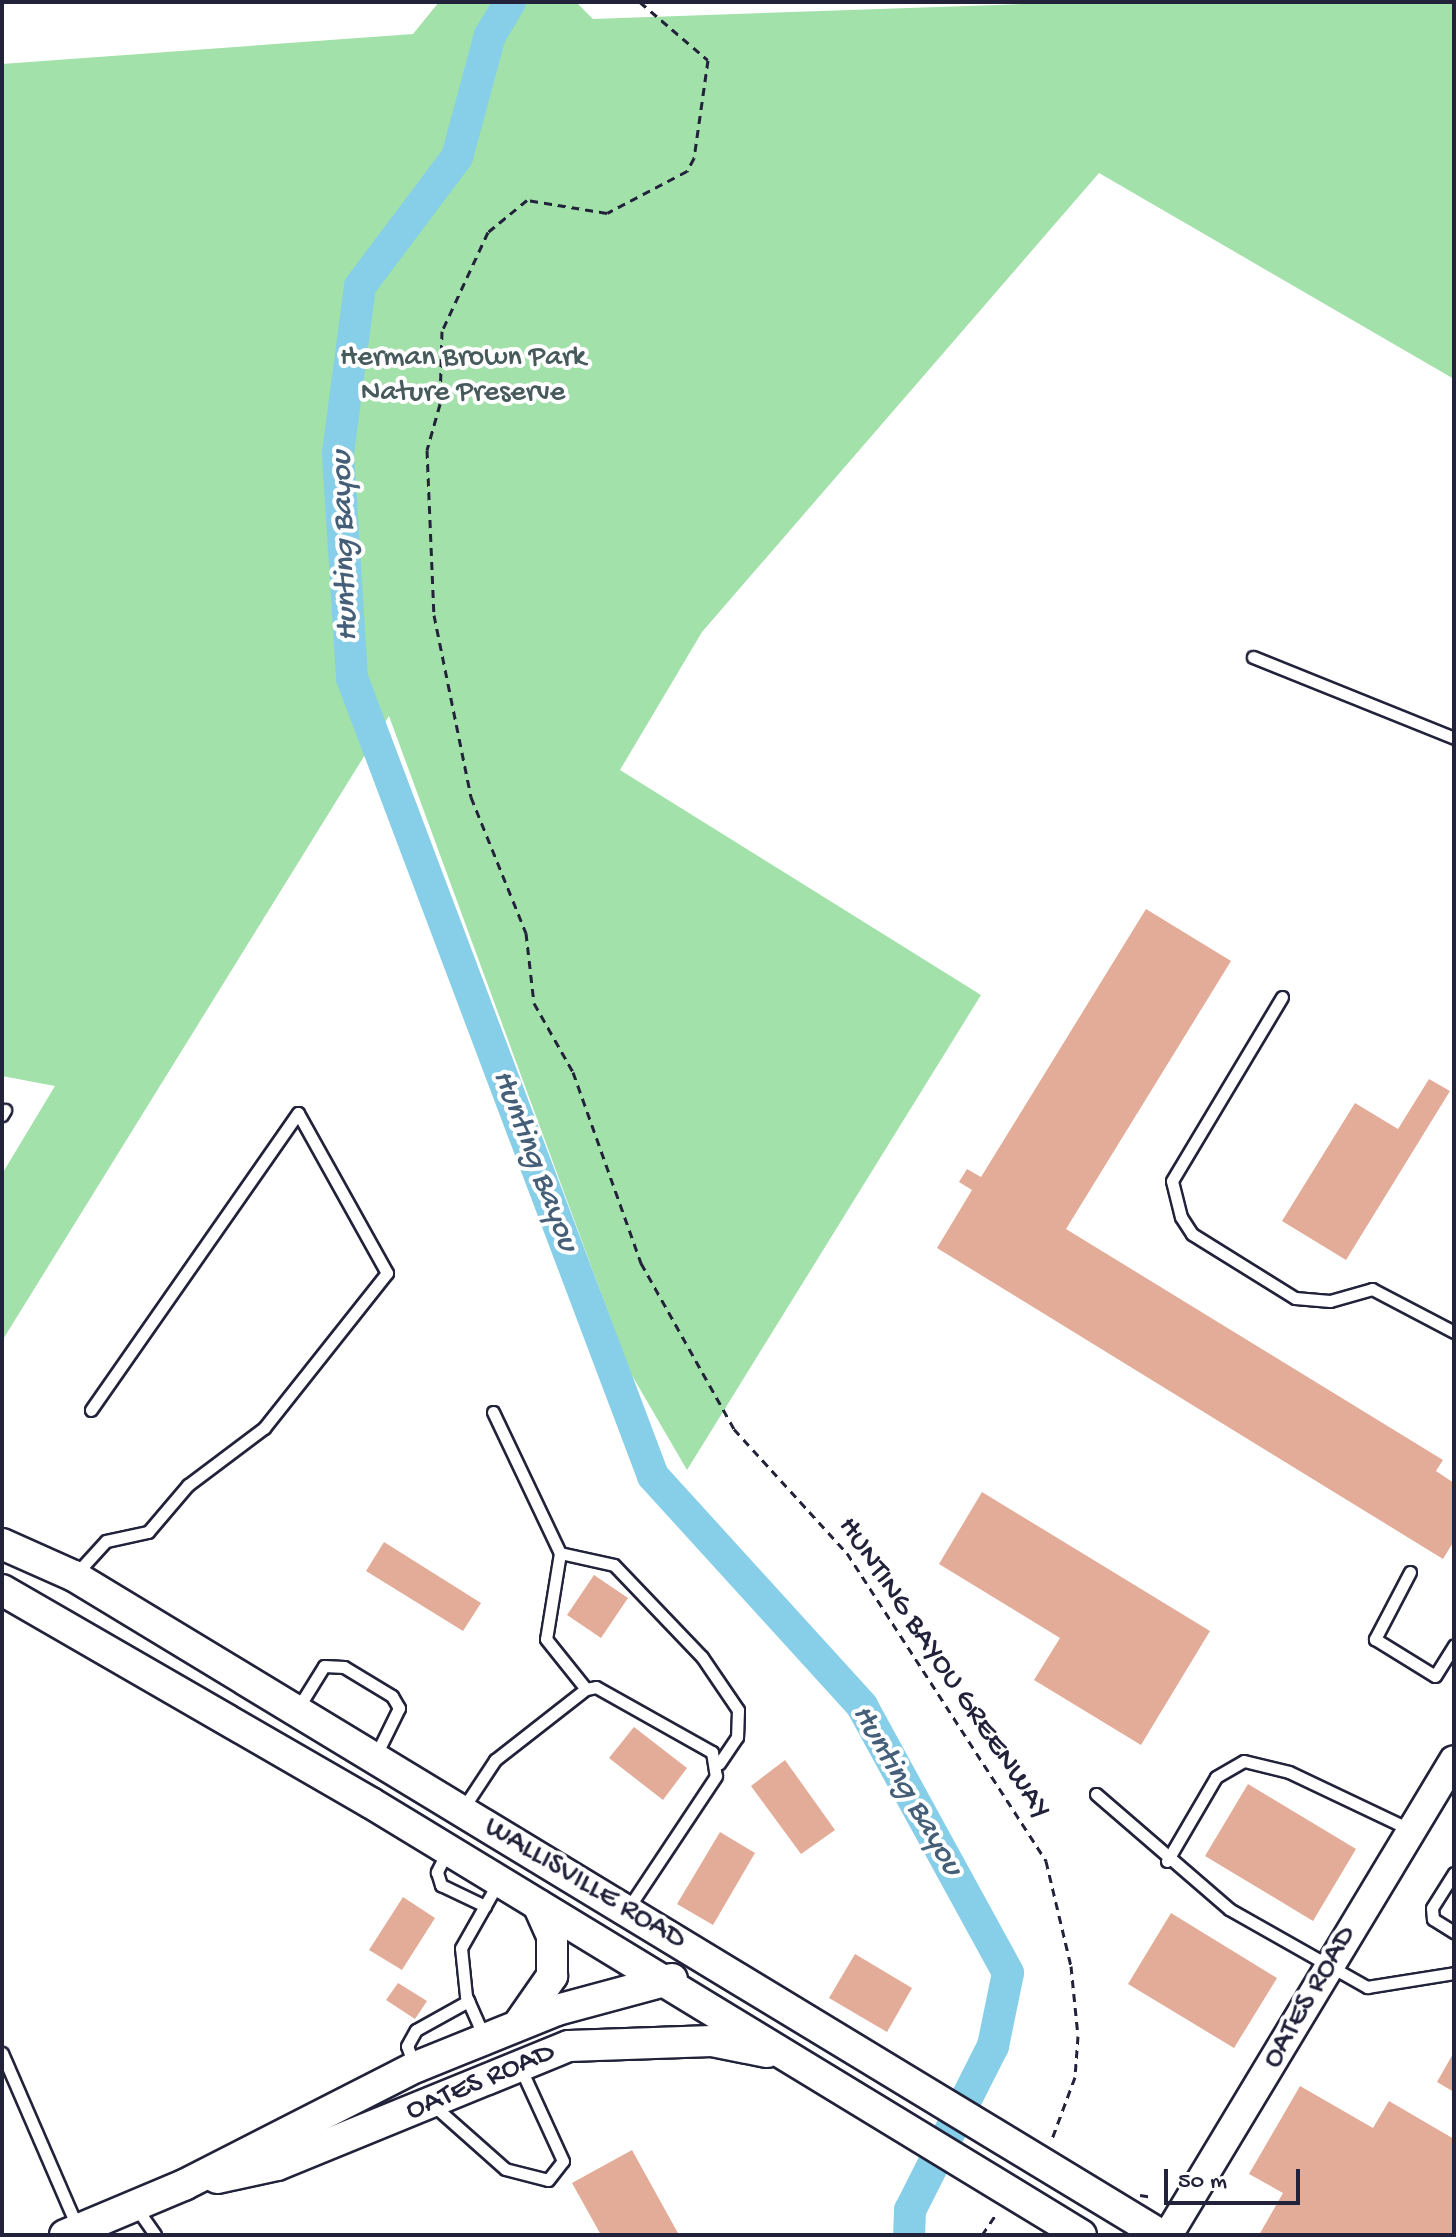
<!DOCTYPE html>
<style>
body{margin:0}
#map{position:relative;width:1456px;height:2237px;overflow:hidden;background:#fff;font-family:"Gochi Hand",sans-serif}
div>[style]{position:absolute}
.green>*{inset:0;background:#a2e1a9}
.river>*{height:32px;margin:-16px;padding:0 16px;transform-origin:16px;border-radius:16px;background:#87cfe8}
.building>*{inset:0;background:#e3ac99}
.path>*{height:3px;margin-top:-1.5px;transform-origin:0;background:repeating-linear-gradient(90deg,#22223b 0 8px,transparent 0 14px)}
.roads{filter:drop-shadow(2px 0 #22223b) drop-shadow(-2px 0 #22223b) drop-shadow(0 2px #22223b) drop-shadow(0 -2px #22223b)}
.service>*{height:11px;margin:-5.5px;padding:0 5.5px;transform-origin:5.5px;border-radius:5.5px;background:#fff}
.tertiary>*{height:28px;margin:-14px;padding:0 14px;transform-origin:14px;border-radius:14px;background:#fff}
.secondary>*{height:30px;margin:-15px;padding:0 15px;transform-origin:15px;border-radius:15px;background:#fff}
span{translate:-50% -50%;white-space:nowrap;text-align:center;line-height:1.15;-webkit-text-stroke:8px #fff;paint-order:stroke}
.park-label{font-size:30px;color:#485b5c}
.street-label{font-size:30px;color:#22223b}
.water-label{font-size:32px;color:#455f78;font-style:italic}
.frame{position:absolute;inset:0;border:4px solid #22223b;pointer-events:none}
.scale{position:absolute;left:1164px;top:2169px;width:136px;height:36px;box-sizing:border-box;border:4px solid #22223b;border-top:0;padding-left:10px;font-size:24px;line-height:28px;white-space:nowrap;color:#22223b;-webkit-text-stroke:6px #fff;paint-order:stroke}
</style>
<div id="map">
<div class="green">
<i style="clip-path:polygon(439px 2px,576px 2px,593px 19px,1082px 2px,1454px 2px,1454px 379px,1099px 173px,702px 632px,620px 770px,981px 995px,687px 1470px,630px 1372px,389px 716px,2px 1341px,2px 1174px,55px 1086px,2px 1076px,2px 64px,413px 34px)"></i>
</div>
<div class="river">
<i style="left:510px;top:2px;width:39px;rotate:121deg"></i>
<i style="left:490px;top:35px;width:126px;rotate:105.1deg"></i>
<i style="left:457px;top:157px;width:161px;rotate:126.9deg"></i>
<i style="left:360px;top:286px;width:169px;rotate:97.5deg"></i>
<i style="left:338px;top:454px;width:224px;rotate:86.4deg"></i>
<i style="left:352px;top:678px;width:853px;rotate:69.33deg"></i>
<i style="left:653px;top:1476px;width:311px;rotate:47.7deg"></i>
<i style="left:862px;top:1706px;width:304px;rotate:61.3deg"></i>
<i style="left:1008px;top:1973px;width:75px;rotate:101.6deg"></i>
<i style="left:993px;top:2046px;width:184px;rotate:116.8deg"></i>
<i style="left:910px;top:2210px;width:25px;rotate:92deg"></i>
</div>
<div class="building">
<i style="clip-path:polygon(1146px 909px,1231px 961px,1066px 1229px,1443px 1460px,1436px 1471px,1454px 1483px,1454px 1541px,1443px 1559px,937px 1248px,972px 1190px,959px 1182px,967px 1169px,981px 1177px)"></i>
<i style="clip-path:polygon(1429px 1079px,1450px 1091px,1346px 1260px,1282px 1221px,1355px 1103px,1398px 1129px)"></i>
<i style="clip-path:polygon(982px 1492px,1210px 1631px,1141px 1745px,1034px 1680px,1060px 1638px,939px 1564px)"></i>
<i style="clip-path:polygon(384px 1542px,481px 1603px,463px 1631px,366px 1571px)"></i>
<i style="clip-path:polygon(594px 1575px,628px 1598px,601px 1638px,567px 1615px)"></i>
<i style="clip-path:polygon(634px 1727px,687px 1768px,663px 1800px,609px 1758px)"></i>
<i style="clip-path:polygon(785px 1760px,835px 1830px,801px 1854px,751px 1786px)"></i>
<i style="clip-path:polygon(1248px 1784px,1356px 1849px,1313px 1921px,1205px 1856px)"></i>
<i style="clip-path:polygon(720px 1832px,755px 1853px,713px 1925px,677px 1904px)"></i>
<i style="clip-path:polygon(403px 1897px,435px 1918px,402px 1970px,369px 1950px)"></i>
<i style="clip-path:polygon(1171px 1913px,1277px 1978px,1234px 2048px,1128px 1984px)"></i>
<i style="clip-path:polygon(855px 1954px,912px 1988px,887px 2032px,829px 1998px)"></i>
<i style="clip-path:polygon(398px 1983px,427px 2001px,415px 2019px,386px 2000px)"></i>
<i style="clip-path:polygon(1454px 2052px,1454px 2092px,1437px 2082px)"></i>
<i style="clip-path:polygon(1300px 2086px,1373px 2128px,1389px 2101px,1454px 2139px,1454px 2235px,1259px 2235px,1283px 2193px,1249px 2174px)"></i>
<i style="clip-path:polygon(632px 2150px,679px 2235px,601px 2235px,572px 2183px)"></i>
</div>
<div class="path">
<i style="left:640px;top:2px;width:89px;rotate:40.5deg"></i>
<i style="left:708px;top:60px;width:99px;rotate:98.1deg"></i>
<i style="left:694px;top:158px;width:15px;rotate:118deg"></i>
<i style="left:687px;top:171px;width:90px;rotate:152.3deg"></i>
<i style="left:607px;top:213px;width:81px;rotate:-170.8deg"></i>
<i style="left:527px;top:200px;width:50px;rotate:140.6deg"></i>
<i style="left:488px;top:232px;width:109px;rotate:114.9deg"></i>
<i style="left:442px;top:331px;width:73px;rotate:91.6deg"></i>
<i style="left:440px;top:404px;width:48px;rotate:105.8deg"></i>
<i style="left:427px;top:450px;width:165px;rotate:87.6deg"></i>
<i style="left:434px;top:615px;width:186px;rotate:78.5deg"></i>
<i style="left:471px;top:797px;width:147px;rotate:68deg"></i>
<i style="left:526px;top:933px;width:70px;rotate:83.5deg"></i>
<i style="left:534px;top:1003px;width:79px;rotate:60.5deg"></i>
<i style="left:573px;top:1072px;width:203px;rotate:70.4deg"></i>
<i style="left:641px;top:1263px;width:190px;rotate:60.7deg"></i>
<i style="left:734px;top:1429px;width:168px;rotate:47.7deg"></i>
<i style="left:847px;top:1553px;width:367px;rotate:57.1deg"></i>
<i style="left:1046px;top:1861px;width:108px;rotate:76.6deg"></i>
<i style="left:1071px;top:1966px;width:70px;rotate:84.3deg"></i>
<i style="left:1078px;top:2036px;width:41px;rotate:94.2deg"></i>
<i style="left:1075px;top:2077px;width:66px;rotate:110.4deg"></i>
<i style="left:1140px;top:2195px;width:13px;rotate:9deg"></i>
<i style="left:982px;top:2235px;width:27px;rotate:-56deg"></i>
</div>
<div class="roads">
<div class="service">
<i style="left:1253px;top:657px;width:217px;rotate:21.9deg"></i>
<i style="left:1282px;top:997px;width:214px;rotate:120.9deg"></i>
<i style="left:1172px;top:1181px;width:37px;rotate:76deg"></i>
<i style="left:1181px;top:1217px;width:20px;rotate:57deg"></i>
<i style="left:1192px;top:1234px;width:121px;rotate:31.9deg"></i>
<i style="left:1295px;top:1298px;width:35px;rotate:5deg"></i>
<i style="left:1330px;top:1301px;width:44px;rotate:-15.9deg"></i>
<i style="left:1372px;top:1289px;width:93px;rotate:27.7deg"></i>
<i style="left:2px;top:1115px;width:6px;rotate:-59deg"></i>
<i style="left:493px;top:1412px;width:156px;rotate:64.6deg"></i>
<i style="left:560px;top:1553px;width:55px;rotate:12.5deg"></i>
<i style="left:614px;top:1565px;width:127px;rotate:46.3deg"></i>
<i style="left:702px;top:1657px;width:64px;rotate:55.8deg"></i>
<i style="left:738px;top:1710px;width:27px;rotate:92deg"></i>
<i style="left:737px;top:1737px;width:32px;rotate:124deg"></i>
<i style="left:560px;top:1553px;width:87px;rotate:99.2deg"></i>
<i style="left:546px;top:1639px;width:64px;rotate:51.3deg"></i>
<i style="left:1410px;top:1572px;width:76px;rotate:117.6deg"></i>
<i style="left:1375px;top:1639px;width:70px;rotate:31.7deg"></i>
<i style="left:1435px;top:1676px;width:36px;rotate:-58deg"></i>
<i style="left:74px;top:1576px;width:47px;rotate:-47.6deg"></i>
<i style="left:106px;top:1541px;width:43px;rotate:-12.1deg"></i>
<i style="left:148px;top:1532px;width:62px;rotate:-49.6deg"></i>
<i style="left:188px;top:1485px;width:95px;rotate:-36.9deg"></i>
<i style="left:264px;top:1428px;width:198px;rotate:-51.6deg"></i>
<i style="left:387px;top:1273px;width:183px;rotate:-119.1deg"></i>
<i style="left:298px;top:1113px;width:362px;rotate:124.9deg"></i>
<i style="left:298px;top:1708px;width:49px;rotate:-58.2deg"></i>
<i style="left:324px;top:1666px;width:20px;rotate:3deg"></i>
<i style="left:344px;top:1667px;width:56px;rotate:31.1deg"></i>
<i style="left:392px;top:1696px;width:14px;rotate:60deg"></i>
<i style="left:399px;top:1708px;width:55px;rotate:116.1deg"></i>
<i style="left:1096px;top:1794px;width:176px;rotate:40.8deg"></i>
<i style="left:1229px;top:1909px;width:159px;rotate:29.5deg"></i>
<i style="left:1367px;top:1987px;width:88px;rotate:-9.1deg"></i>
<i style="left:462px;top:1810px;width:60px;rotate:-56.6deg"></i>
<i style="left:495px;top:1760px;width:115px;rotate:-38deg"></i>
<i style="left:586px;top:1689px;width:10px;rotate:-11deg"></i>
<i style="left:596px;top:1687px;width:133px;rotate:29.3deg"></i>
<i style="left:712px;top:1752px;width:24px;rotate:81deg"></i>
<i style="left:716px;top:1776px;width:161px;rotate:123.6deg"></i>
<i style="left:448px;top:1850px;width:25px;rotate:117deg"></i>
<i style="left:437px;top:1872px;width:14px;rotate:73deg"></i>
<i style="left:441px;top:1885px;width:49px;rotate:25.5deg"></i>
<i style="left:1167px;top:1861px;width:97px;rotate:-59.7deg"></i>
<i style="left:1216px;top:1777px;width:32px;rotate:-30deg"></i>
<i style="left:1244px;top:1761px;width:46px;rotate:13.7deg"></i>
<i style="left:1289px;top:1772px;width:135px;rotate:25.4deg"></i>
<i style="left:1454px;top:1873px;width:41px;rotate:122.2deg"></i>
<i style="left:1432px;top:1908px;width:11px;rotate:85deg"></i>
<i style="left:1433px;top:1919px;width:25px;rotate:32deg"></i>
<i style="left:485px;top:2039px;width:47px;rotate:-113.8deg"></i>
<i style="left:466px;top:1996px;width:48px;rotate:-95.9deg"></i>
<i style="left:461px;top:1948px;width:75px;rotate:-60.4deg"></i>
<i style="left:2px;top:2053px;width:192px;rotate:66.6deg"></i>
<i style="left:414px;top:2065px;width:20px;rotate:-110deg"></i>
<i style="left:407px;top:2046px;width:18px;rotate:-61deg"></i>
<i style="left:416px;top:2030px;width:60px;rotate:-29.1deg"></i>
<i style="left:433px;top:2105px;width:96px;rotate:41.6deg"></i>
<i style="left:505px;top:2169px;width:44px;rotate:14.3deg"></i>
<i style="left:548px;top:2180px;width:24px;rotate:-52deg"></i>
<i style="left:563px;top:2161px;width:103px;rotate:-114.6deg"></i>
<i style="left:135px;top:2206px;width:35px;rotate:55deg"></i>
</div>
<div class="tertiary">
<i style="left:1168px;top:2235px;width:554px;rotate:-58.95deg"></i>
</div>
<div class="secondary">
<i style="left:2px;top:1544px;width:79px;rotate:24deg"></i>
<i style="left:74px;top:1576px;width:1271px;rotate:31.23deg"></i>
<i style="left:2px;top:1590px;width:426px;rotate:30deg"></i>
<i style="left:371px;top:1803px;width:831px;rotate:31.32deg"></i>
<i style="left:518px;top:2025px;width:60px;rotate:-55.2deg"></i>
<i style="left:552px;top:1976px;width:40px;rotate:-90deg"></i>
<i style="left:552px;top:1936px;width:34px;rotate:-114deg"></i>
<i style="left:217px;top:2178px;width:61px;rotate:-12.2deg"></i>
<i style="left:277px;top:2165px;width:315px;rotate:-22.2deg"></i>
<i style="left:569px;top:2046px;width:143px;rotate:-2deg"></i>
<i style="left:712px;top:2041px;width:56px;rotate:11.3deg"></i>
<i style="left:65px;top:2235px;width:129px;rotate:-22.8deg"></i>
<i style="left:184px;top:2185px;width:260px;rotate:-27deg"></i>
<i style="left:416px;top:2067px;width:152px;rotate:-22deg"></i>
<i style="left:557px;top:2010px;width:119px;rotate:-15.1deg"></i>
</div>
</div>
<div class="park-label">
<span style="left:463px;top:376px">Herman Brown Park<br>Nature Preserve</span>
</div>
<div class="street-label">
<span style="left:943px;top:1669px;rotate:56deg">HUNTING BAYOU GREENWAY</span>
<span style="left:584px;top:1885px;rotate:31deg">WALLISVILLE ROAD</span>
<span style="left:1311px;top:1998px;rotate:-60deg">OATES ROAD</span>
<span style="left:481px;top:2083px;rotate:-23deg">OATES ROAD</span>
</div>
<div class="water-label">
<span style="left:346px;top:546px;rotate:-92deg">Hunting Bayou</span>
<span style="left:534px;top:1161px;rotate:69deg">Hunting Bayou</span>
<span style="left:906px;top:1791px;rotate:60deg">Hunting Bayou</span>
</div>
<div class="frame"></div>
<div class="scale">50 m</div>
</div>
